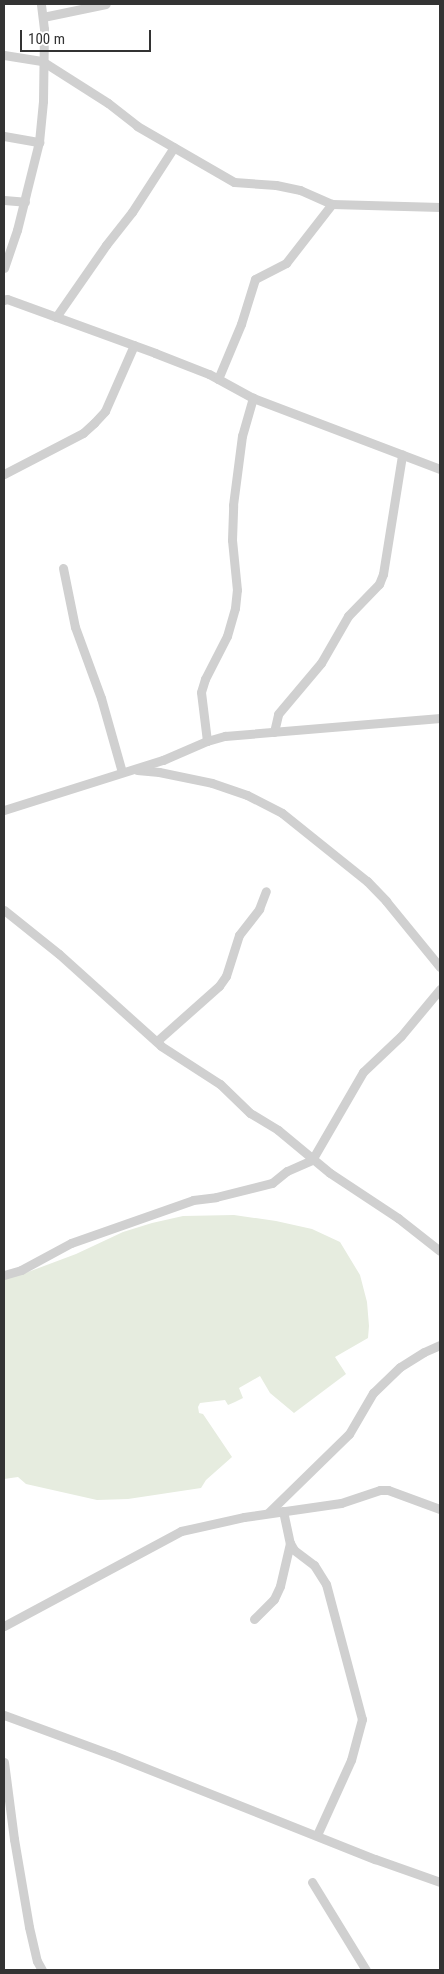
<!DOCTYPE html>
<style>
body{margin:0}
#map{position:relative;width:444px;height:1974px;overflow:hidden;background:#fff;font-family:"Roboto Condensed",sans-serif}
div>[style]{position:absolute}
.green>*{inset:0;background:#e6ecdf}
.minor>*{height:9px;margin:-4.5px;padding:0 4.5px;transform-origin:4.5px;border-radius:4.5px;background:#d0d0d0}
span{translate:-50% -50%;white-space:nowrap;text-align:center;line-height:1.15;-webkit-text-stroke:5px #fff;paint-order:stroke}
.frame{position:absolute;inset:0;border:5px solid #333;pointer-events:none}
.scale{position:absolute;left:20px;top:30px;width:131px;height:22px;box-sizing:border-box;border:2px solid #333;border-top:0;padding-left:6px;font-size:15px;line-height:18px;white-space:nowrap;color:#333;-webkit-text-stroke:4px #fff;paint-order:stroke}
</style>
<div id="map">
<div class="green">
<i style="clip-path:polygon(234px 1215px,276px 1221px,312px 1229px,340px 1242px,360px 1275px,367px 1302px,369px 1326px,368px 1338px,335px 1357px,346px 1374px,294px 1413px,270px 1393px,260px 1376px,239px 1388px,243px 1398px,235px 1402px,228px 1405px,225px 1400px,200px 1403px,198px 1407px,199px 1413px,203px 1414px,232px 1457px,206px 1480px,201px 1488px,128px 1499px,97px 1500px,26px 1484px,18px 1477px,4px 1479px,4px 1277px,28px 1272px,76px 1254px,123px 1232px,152px 1223px,183px 1216px)"></i>
</div>
<div class="minor">
<i style="left:43px;top:17px;width:64px;rotate:-11.7deg"></i>
<i style="left:4px;top:55px;width:38px;rotate:9deg"></i>
<i style="left:42px;top:61px;width:78px;rotate:32.5deg"></i>
<i style="left:108px;top:103px;width:37px;rotate:38deg"></i>
<i style="left:137px;top:126px;width:112px;rotate:30deg"></i>
<i style="left:234px;top:182px;width:42px;rotate:4.1deg"></i>
<i style="left:276px;top:185px;width:25px;rotate:12deg"></i>
<i style="left:300px;top:190px;width:35px;rotate:24deg"></i>
<i style="left:332px;top:204px;width:108px;rotate:1.6deg"></i>
<i style="left:4px;top:136px;width:36px;rotate:10deg"></i>
<i style="left:4px;top:200px;width:21px;rotate:5deg"></i>
<i style="left:4px;top:268px;width:40px;rotate:-71.1deg"></i>
<i style="left:17px;top:230px;width:91px;rotate:-76deg"></i>
<i style="left:39px;top:142px;width:41px;rotate:-84.4deg"></i>
<i style="left:43px;top:101px;width:72px;rotate:-89.2deg"></i>
<i style="left:44px;top:29px;width:25px;rotate:-97deg"></i>
<i style="left:4px;top:300px;width:3px;rotate:-18deg"></i>
<i style="left:7px;top:299px;width:158px;rotate:20deg"></i>
<i style="left:155px;top:353px;width:58px;rotate:21.3deg"></i>
<i style="left:209px;top:374px;width:50px;rotate:28.6deg"></i>
<i style="left:253px;top:398px;width:200px;rotate:20.8deg"></i>
<i style="left:56px;top:317px;width:88px;rotate:-55.2deg"></i>
<i style="left:106px;top:245px;width:42px;rotate:-51.8deg"></i>
<i style="left:132px;top:212px;width:77px;rotate:-57.1deg"></i>
<i style="left:218px;top:379px;width:60px;rotate:-67.3deg"></i>
<i style="left:241px;top:324px;width:47px;rotate:-72.7deg"></i>
<i style="left:255px;top:279px;width:35px;rotate:-27deg"></i>
<i style="left:286px;top:263px;width:75px;rotate:-52.1deg"></i>
<i style="left:4px;top:474px;width:89px;rotate:-27.4deg"></i>
<i style="left:83px;top:433px;width:15px;rotate:-42deg"></i>
<i style="left:94px;top:423px;width:16px;rotate:-47deg"></i>
<i style="left:105px;top:411px;width:72px;rotate:-66.3deg"></i>
<i style="left:63px;top:568px;width:60px;rotate:78.5deg"></i>
<i style="left:75px;top:627px;width:76px;rotate:69.9deg"></i>
<i style="left:101px;top:698px;width:77px;rotate:74.2deg"></i>
<i style="left:274px;top:732px;width:18px;rotate:-77deg"></i>
<i style="left:278px;top:714px;width:67px;rotate:-49.9deg"></i>
<i style="left:321px;top:663px;width:54px;rotate:-60.1deg"></i>
<i style="left:348px;top:616px;width:45px;rotate:-45.9deg"></i>
<i style="left:379px;top:584px;width:11px;rotate:-68deg"></i>
<i style="left:383px;top:574px;width:121px;rotate:-80.9deg"></i>
<i style="left:207px;top:741px;width:49px;rotate:-97deg"></i>
<i style="left:201px;top:692px;width:14px;rotate:-73deg"></i>
<i style="left:205px;top:679px;width:48px;rotate:-62.9deg"></i>
<i style="left:227px;top:636px;width:29px;rotate:-74deg"></i>
<i style="left:235px;top:608px;width:18px;rotate:-84deg"></i>
<i style="left:237px;top:590px;width:50px;rotate:-95.7deg"></i>
<i style="left:232px;top:540px;width:35px;rotate:-88deg"></i>
<i style="left:233px;top:505px;width:70px;rotate:-82.6deg"></i>
<i style="left:242px;top:436px;width:40px;rotate:-74deg"></i>
<i style="left:137px;top:770px;width:22px;rotate:5deg"></i>
<i style="left:159px;top:772px;width:54px;rotate:11.7deg"></i>
<i style="left:212px;top:783px;width:37px;rotate:19deg"></i>
<i style="left:247px;top:795px;width:39px;rotate:27deg"></i>
<i style="left:282px;top:813px;width:109px;rotate:38.7deg"></i>
<i style="left:367px;top:881px;width:28px;rotate:46deg"></i>
<i style="left:386px;top:901px;width:85px;rotate:50.7deg"></i>
<i style="left:4px;top:810px;width:167px;rotate:-17.5deg"></i>
<i style="left:163px;top:760px;width:48px;rotate:-23.4deg"></i>
<i style="left:207px;top:741px;width:19px;rotate:-16deg"></i>
<i style="left:225px;top:736px;width:216px;rotate:-4.8deg"></i>
<i style="left:4px;top:910px;width:70px;rotate:38.7deg"></i>
<i style="left:59px;top:954px;width:137px;rotate:42deg"></i>
<i style="left:161px;top:1046px;width:70px;rotate:32.8deg"></i>
<i style="left:220px;top:1084px;width:42px;rotate:44deg"></i>
<i style="left:250px;top:1113px;width:33px;rotate:31deg"></i>
<i style="left:278px;top:1130px;width:67px;rotate:39.6deg"></i>
<i style="left:330px;top:1173px;width:82px;rotate:33.5deg"></i>
<i style="left:398px;top:1218px;width:53px;rotate:38.2deg"></i>
<i style="left:157px;top:1041px;width:83px;rotate:-41.6deg"></i>
<i style="left:219px;top:986px;width:12px;rotate:-55deg"></i>
<i style="left:226px;top:976px;width:43px;rotate:-72.4deg"></i>
<i style="left:239px;top:935px;width:33px;rotate:-52deg"></i>
<i style="left:259px;top:909px;width:19px;rotate:-69deg"></i>
<i style="left:4px;top:1275px;width:18px;rotate:-16deg"></i>
<i style="left:21px;top:1270px;width:57px;rotate:-28.4deg"></i>
<i style="left:71px;top:1243px;width:129px;rotate:-19.4deg"></i>
<i style="left:193px;top:1200px;width:23px;rotate:-7deg"></i>
<i style="left:216px;top:1197px;width:58px;rotate:-14deg"></i>
<i style="left:272px;top:1183px;width:19px;rotate:-39deg"></i>
<i style="left:287px;top:1171px;width:27px;rotate:-24deg"></i>
<i style="left:312px;top:1160px;width:102px;rotate:-59.9deg"></i>
<i style="left:363px;top:1072px;width:52px;rotate:-43.5deg"></i>
<i style="left:401px;top:1036px;width:61px;rotate:-50.3deg"></i>
<i style="left:283px;top:1511px;width:33px;rotate:78deg"></i>
<i style="left:290px;top:1543px;width:8px;rotate:60deg"></i>
<i style="left:294px;top:1550px;width:25px;rotate:37deg"></i>
<i style="left:314px;top:1565px;width:22px;rotate:58deg"></i>
<i style="left:326px;top:1584px;width:140px;rotate:75.1deg"></i>
<i style="left:362px;top:1719px;width:42px;rotate:105deg"></i>
<i style="left:351px;top:1760px;width:82px;rotate:114.4deg"></i>
<i style="left:268px;top:1513px;width:113px;rotate:-44.3deg"></i>
<i style="left:349px;top:1434px;width:48px;rotate:-59.7deg"></i>
<i style="left:373px;top:1393px;width:37px;rotate:-44deg"></i>
<i style="left:400px;top:1367px;width:28px;rotate:-32deg"></i>
<i style="left:424px;top:1352px;width:17px;rotate:-24deg"></i>
<i style="left:254px;top:1619px;width:28px;rotate:-45deg"></i>
<i style="left:274px;top:1599px;width:14px;rotate:-65deg"></i>
<i style="left:280px;top:1586px;width:44px;rotate:-76.9deg"></i>
<i style="left:4px;top:1626px;width:201px;rotate:-28.2deg"></i>
<i style="left:181px;top:1531px;width:65px;rotate:-12.5deg"></i>
<i style="left:244px;top:1517px;width:98px;rotate:-8.2deg"></i>
<i style="left:341px;top:1503px;width:41px;rotate:-18.4deg"></i>
<i style="left:380px;top:1490px;width:8px"></i>
<i style="left:388px;top:1490px;width:55px;rotate:20.1deg"></i>
<i style="left:4px;top:1715px;width:116px;rotate:20.2deg"></i>
<i style="left:113px;top:1755px;width:282px;rotate:21.7deg"></i>
<i style="left:375px;top:1859px;width:69px;rotate:19.5deg"></i>
<i style="left:4px;top:1762px;width:78px;rotate:82.6deg"></i>
<i style="left:14px;top:1839px;width:89px;rotate:80.3deg"></i>
<i style="left:29px;top:1927px;width:35px;rotate:77deg"></i>
<i style="left:37px;top:1961px;width:10px;rotate:61deg"></i>
<i style="left:312px;top:1882px;width:103px;rotate:58.5deg"></i>
</div>
<div class="frame"></div>
<div class="scale">100 m</div>
</div>
